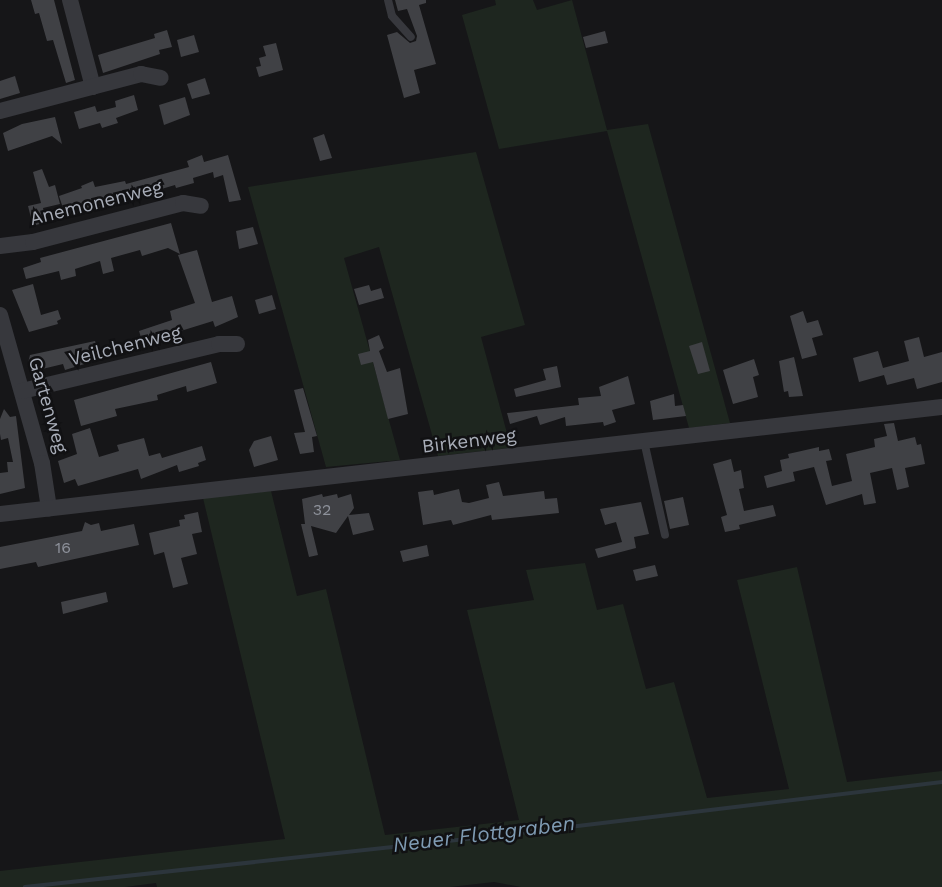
<!DOCTYPE html>
<style>
body{margin:0}
#map{position:relative;width:942px;height:887px;overflow:hidden;background:#161618;font-family:"Work Sans",sans-serif}
div>[style]{position:absolute}
.green>*{inset:0;background:#1e261f}
.stream>*{height:3.5px;margin:-1.75px;padding:0 1.75px;transform-origin:1.75px;border-radius:1.75px;background:#2c353c}
.building>*{inset:0;background:#404145}
.service>*{height:8px;margin:-4px;padding:0 4px;transform-origin:4px;border-radius:4px;background:#37383d}
.minor>*{height:16px;margin:-8px;padding:0 8px;transform-origin:8px;border-radius:8px;background:#37383d}
span{translate:-50% -50%;white-space:nowrap;text-align:center;line-height:1.15;-webkit-text-stroke:5px #111113;paint-order:stroke}
.number-label{font-size:16px;color:#8e929b}
.number-label span{-webkit-text-stroke-width:0}
.street-label{font-size:19px;color:#a8adb8}
.water-label{font-size:21px;color:#7f9bb3;font-style:italic}
</style>
<div id="map">
<div class="green">
<i style="clip-path:polygon(495px 0,533px 0,537px 10px,572px 0,607px 130px,648px 124px,730px 423px,689px 428px,607px 131px,499px 149px,462px 15px,496px 5px)"></i>
<i style="clip-path:polygon(476px 152px,525px 325px,481px 337px,511px 448px,438px 456px,379px 247px,344px 258px,400px 460px,326px 467px,248px 187px)"></i>
<i style="clip-path:polygon(271px 491px,297px 596px,326px 589px,385px 835px,519px 820px,467px 610px,534px 600px,526px 570px,585px 563px,597px 610px,623px 604px,646px 689px,674px 682px,707px 798px,789px 789px,737px 580px,797px 567px,847px 782px,942px 771px,942px 887px,521px 887px,494px 882px,450px 887px,157px 887px,156px 883px,125px 887px,0 887px,0 871px,285px 839px,203px 498px)"></i>
</div>
<div class="stream">
<i style="left:25px;top:887px;width:498px;rotate:-6.2deg"></i>
<i style="left:520px;top:833px;width:425px;rotate:-6.9deg"></i>
</div>
<div class="building">
<i style="clip-path:polygon(31px 0,54px 0,75px 80px,66px 83px,53px 40px,47px 41px,39px 13px,35px 14px)"></i>
<i style="clip-path:polygon(395px 0,426px 0,426px 3px,419px 5px,436px 64px,414px 70px,420px 93px,404px 98px,387px 35px,397px 32px,410px 43px,416px 41px,417px 36px,407px 9px,398px 11px)"></i>
<i style="clip-path:polygon(167px 30px,172px 47px,159px 50px,160px 54px,103px 73px,98px 55px,155px 38px,154px 34px)"></i>
<i style="clip-path:polygon(605px 31px,608px 43px,586px 48px,583px 37px)"></i>
<i style="clip-path:polygon(194px 35px,199px 52px,181px 57px,177px 40px)"></i>
<i style="clip-path:polygon(276px 43px,283px 70px,259px 77px,256px 67px,261px 66px,259px 58px,266px 56px,263px 46px)"></i>
<i style="clip-path:polygon(15px 76px,20px 93px,0 99px,0 81px)"></i>
<i style="clip-path:polygon(205px 78px,210px 94px,192px 99px,187px 84px)"></i>
<i style="clip-path:polygon(134px 95px,138px 110px,116px 118px,118px 123px,102px 128px,100px 123px,79px 129px,74px 112px,95px 106px,97px 112px,116px 107px,115px 101px)"></i>
<i style="clip-path:polygon(185px 97px,190px 115px,164px 125px,159px 105px)"></i>
<i style="clip-path:polygon(55px 117px,62px 144px,52px 136px,8px 151px,3px 133px,22px 124px)"></i>
<i style="clip-path:polygon(324px 134px,332px 158px,320px 161px,313px 138px)"></i>
<i style="clip-path:polygon(202px 155px,204px 162px,228px 155px,241px 200px,229px 202px,223px 175px,214px 178px,213px 172px,193px 178px,194px 183px,176px 188px,175px 185px,66px 217px,59px 196px,82px 188px,81px 186px,93px 181px,95px 187px,125px 181px,126px 184px,189px 167px,187px 161px)"></i>
<i style="clip-path:polygon(42px 169px,49px 187px,55px 185px,60px 204px,43px 208px,46px 222px,33px 226px,28px 206px,41px 203px,33px 172px)"></i>
<i style="clip-path:polygon(171px 223px,180px 254px,168px 248px,142px 256px,140px 250px,111px 258px,114px 271px,103px 274px,100px 261px,75px 269px,76px 276px,61px 280px,59px 271px,26px 279px,23px 268px,41px 262px,40px 258px)"></i>
<i style="clip-path:polygon(253px 227px,258px 244px,239px 249px,236px 231px)"></i>
<i style="clip-path:polygon(197px 250px,212px 302px,232px 296px,238px 317px,215px 327px,213px 321px,171px 334px,172px 338px,144px 347px,139px 331px,172px 320px,170px 311px,195px 303px,178px 255px)"></i>
<i style="clip-path:polygon(33px 284px,41px 315px,58px 310px,61px 319px,57px 321px,58px 324px,29px 332px,12px 290px)"></i>
<i style="clip-path:polygon(369px 285px,371px 291px,381px 288px,384px 298px,359px 305px,354px 289px)"></i>
<i style="clip-path:polygon(272px 295px,276px 309px,259px 314px,255px 300px)"></i>
<i style="clip-path:polygon(803px 311px,807px 323px,818px 320px,823px 335px,812px 338px,817px 355px,802px 359px,790px 316px)"></i>
<i style="clip-path:polygon(379px 335px,384px 348px,379px 351px,387px 372px,400px 368px,408px 414px,388px 419px,373px 362px,361px 365px,358px 354px,370px 351px,368px 340px)"></i>
<i style="clip-path:polygon(919px 337px,924px 357px,942px 352px,942px 382px,917px 389px,914px 378px,887px 385px,884px 375px,859px 382px,853px 358px,878px 351px,883px 368px,909px 361px,904px 341px)"></i>
<i style="clip-path:polygon(95px 341px,101px 359px,94px 361px,65px 370px,63px 364px,34px 371px,28px 363px,30px 355px)"></i>
<i style="clip-path:polygon(702px 342px,710px 371px,698px 374px,689px 346px)"></i>
<i style="clip-path:polygon(794px 357px,803px 396px,789px 397px,788px 391px,784px 392px,779px 361px)"></i>
<i style="clip-path:polygon(754px 359px,759px 375px,753px 377px,758px 397px,733px 404px,723px 370px)"></i>
<i style="clip-path:polygon(211px 362px,217px 383px,187px 392px,186px 386px,157px 395px,158px 400px,115px 409px,117px 416px,81px 426px,74px 400px)"></i>
<i style="clip-path:polygon(557px 366px,561px 387px,516px 397px,514px 389px,546px 380px,543px 369px)"></i>
<i style="clip-path:polygon(628px 376px,635px 404px,612px 410px,616px 422px,604px 426px,603px 422px,566px 426px,565px 417px,540px 425px,537px 416px,510px 424px,507px 413px,579px 405px,578px 398px,601px 396px,599px 387px)"></i>
<i style="clip-path:polygon(303px 388px,317px 436px,312px 437px,314px 452px,300px 454px,294px 433px,305px 432px,294px 390px)"></i>
<i style="clip-path:polygon(674px 394px,675px 406px,683px 405px,686px 416px,653px 420px,650px 401px)"></i>
<i style="clip-path:polygon(4px 409px,10px 417px,16px 416px,25px 488px,0 494px,0 473px,8px 472px,7px 462px,13px 462px,8px 438px,1px 440px,0 434px,0 419px)"></i>
<i style="clip-path:polygon(894px 423px,898px 441px,915px 437px,917px 445px,921px 444px,925px 464px,905px 468px,909px 487px,897px 490px,892px 468px,870px 473px,876px 503px,864px 505px,862px 494px,826px 505px,814px 467px,793px 472px,795px 481px,767px 488px,764px 476px,782px 471px,780px 460px,789px 458px,788px 454px,819px 447px,819px 451px,829px 449px,832px 460px,826px 461px,832px 486px,852px 481px,846px 454px,875px 447px,874px 439px,887px 436px,884px 424px)"></i>
<i style="clip-path:polygon(90px 428px,99px 457px,119px 451px,117px 445px,144px 438px,149px 456px,160px 453px,162px 458px,202px 446px,206px 460px,198px 463px,199px 466px,179px 472px,177px 465px,141px 479px,138px 469px,78px 486px,75px 479px,64px 483px,58px 461px,77px 454px,72px 434px)"></i>
<i style="clip-path:polygon(271px 436px,278px 460px,254px 467px,249px 450px,254px 441px)"></i>
<i style="clip-path:polygon(731px 459px,734px 472px,741px 470px,744px 488px,739px 489px,744px 511px,773px 505px,776px 516px,739px 525px,740px 529px,725px 532px,721px 517px,727px 515px,713px 464px)"></i>
<i style="clip-path:polygon(499px 482px,503px 496px,544px 491px,545px 499px,557px 498px,559px 513px,492px 520px,491px 515px,453px 525px,451px 520px,423px 525px,418px 492px,433px 490px,434px 495px,459px 489px,462px 502px,469px 503px,489px 498px,486px 485px)"></i>
<i style="clip-path:polygon(322px 494px,323px 497px,337px 494px,338px 498px,351px 494px,354px 508px,349px 515px,369px 513px,374px 530px,353px 535px,348px 516px,336px 533px,311px 526px,318px 555px,309px 557px,301px 524px,305px 524px,302px 499px)"></i>
<i style="clip-path:polygon(683px 497px,689px 525px,670px 529px,664px 501px)"></i>
<i style="clip-path:polygon(641px 502px,649px 534px,634px 537px,636px 548px,598px 558px,595px 549px,622px 542px,616px 522px,605px 525px,600px 509px)"></i>
<i style="clip-path:polygon(198px 512px,202px 532px,192px 534px,197px 554px,181px 558px,188px 584px,173px 588px,164px 552px,154px 555px,149px 533px,180px 526px,179px 520px,185px 519px,184px 515px)"></i>
<i style="clip-path:polygon(85px 522px,91px 525px,99px 523px,101px 531px,134px 524px,139px 545px,38px 567px,36px 562px,0 569px,0 547px,82px 531px)"></i>
<i style="clip-path:polygon(427px 545px,429px 556px,403px 562px,400px 551px)"></i>
<i style="clip-path:polygon(655px 565px,658px 576px,636px 581px,633px 570px)"></i>
<i style="clip-path:polygon(106px 592px,108px 602px,63px 614px,61px 602px)"></i>
</div>
<div class="service">
<i style="left:388px;top:0;width:16px;rotate:76deg"></i>
<i style="left:392px;top:16px;width:28px;rotate:48deg"></i>
<i style="left:644px;top:441px;width:96px;rotate:77.4deg"></i>
</div>
<div class="minor">
<i style="left:70px;top:0;width:90px;rotate:75.2deg"></i>
<i style="left:0;top:111px;width:146px;rotate:-14.7deg"></i>
<i style="left:141px;top:74px;width:20px;rotate:11deg"></i>
<i style="left:0;top:246px;width:33px;rotate:-7deg"></i>
<i style="left:33px;top:242px;width:155px;rotate:-14.6deg"></i>
<i style="left:183px;top:203px;width:18px;rotate:9deg"></i>
<i style="left:0;top:315px;width:154px;rotate:74.2deg"></i>
<i style="left:42px;top:463px;width:46px;rotate:81.2deg"></i>
<i style="left:22px;top:391px;width:203px;rotate:-13.4deg"></i>
<i style="left:219px;top:344px;width:18px"></i>
<i style="left:0;top:514px;width:948px;rotate:-6.48deg"></i>
</div>
<div class="number-label">
<span style="left:322px;top:510px">32</span>
<span style="left:63px;top:548px">16</span>
</div>
<div class="street-label">
<span style="left:96px;top:203px;rotate:-14deg">Anemonenweg</span>
<span style="left:125px;top:346px;rotate:-14deg">Veilchenweg</span>
<span style="left:48px;top:405px;rotate:74deg">Gartenweg</span>
<span style="left:469px;top:441px;rotate:-7deg">Birkenweg</span>
</div>
<div class="water-label">
<span style="left:484px;top:834px;rotate:-7deg">Neuer Flottgraben</span>
</div>
</div>
